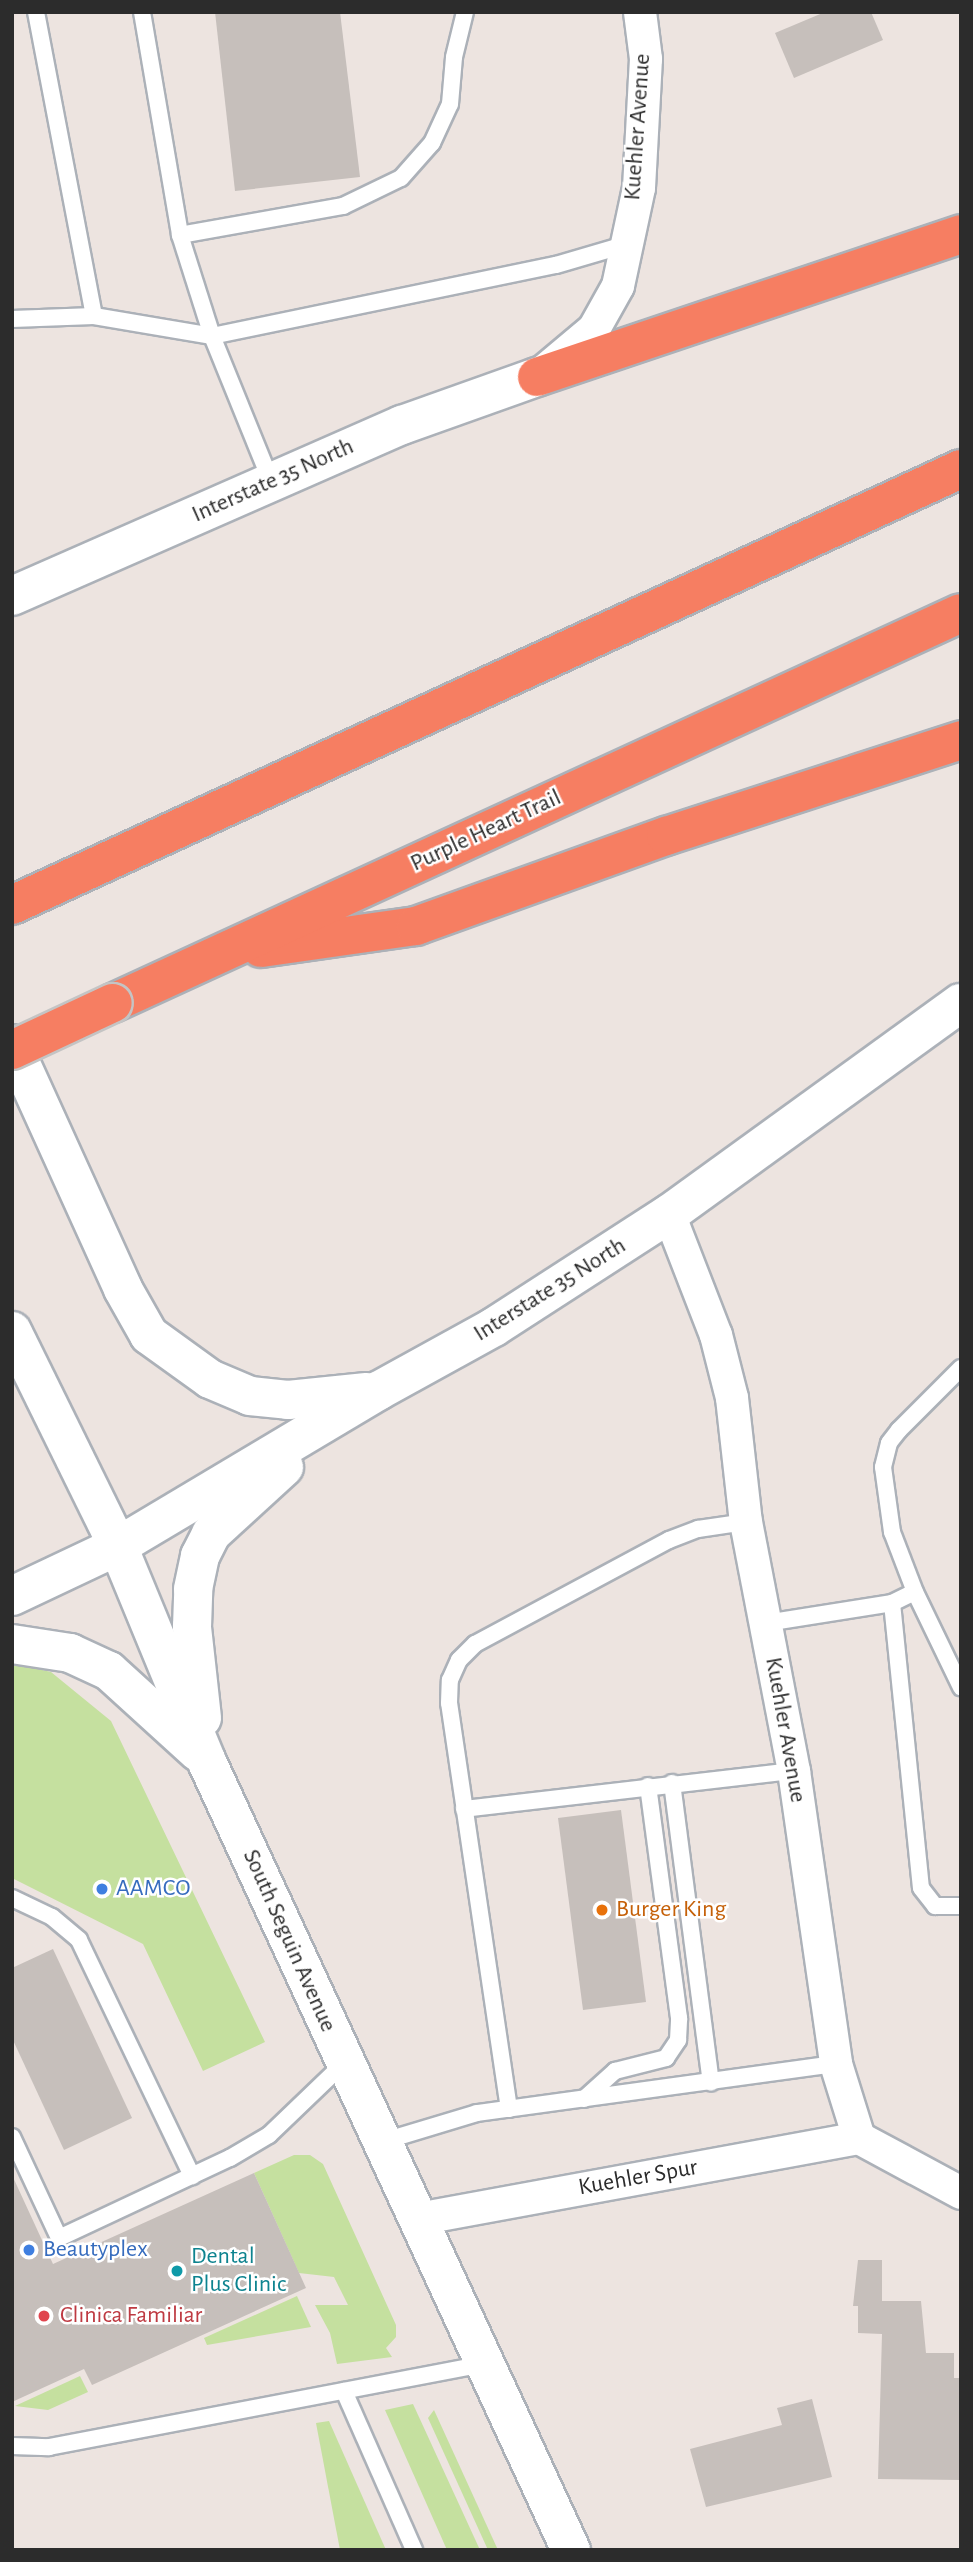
<!DOCTYPE html>
<style>
body{margin:0}
#map{position:relative;width:973px;height:2562px;overflow:hidden;background:#ede4e0;font-family:"Alegreya Sans",sans-serif}
div>[style]{position:absolute}
.green>*{inset:0;background:#c5e09f}
.building>*{inset:0;background:#c6bfbb}
.roads{filter:drop-shadow(2px 0 #acb1b8) drop-shadow(-2px 0 #acb1b8) drop-shadow(0 2px #acb1b8) drop-shadow(0 -2px #acb1b8)}
.service>*{height:16px;margin:-8px;padding:0 8px;transform-origin:8px;border-radius:8px;background:#fff}
.minor>*{height:32px;margin:-16px;padding:0 16px;transform-origin:16px;border-radius:16px;background:#fff}
.secondary>*{height:38px;margin:-19px;padding:0 19px;transform-origin:19px;border-radius:19px;background:#fff}
.motorway>*{height:38px;margin:-19px;padding:0 19px;transform-origin:19px;border-radius:19px;background:#f67e62}
.bridges{filter:drop-shadow(2px 0 #c4c4c4) drop-shadow(-2px 0 #c4c4c4) drop-shadow(0 2px #c4c4c4) drop-shadow(0 -2px #c4c4c4)}
.motorway-bridge>*{height:38px;margin:-19px;padding:0 19px;transform-origin:19px;border-radius:19px;background:#f67e62}
.dots>*{width:19px;height:19px;translate:-50% -50%;box-sizing:border-box;border:4px solid #fff;border-radius:50%}
span{translate:-50% -50%;white-space:nowrap;text-align:center;line-height:1.15;-webkit-text-stroke:5px #fff;paint-order:stroke}
.street-label{font-size:24px;color:#2c2c2c}
.shop-label{font-size:24px;color:#366cbe}
.left{translate:0 -50%;text-align:left}
.food-label{font-size:24px;color:#c56008}
.culture-label{font-size:24px;color:#0d838f}
.health-label{font-size:24px;color:#be3a42}
.frame{position:absolute;inset:0;border:14px solid #2c2c2c;pointer-events:none}
</style>
<div id="map">
<div class="green">
<i style="clip-path:polygon(12px 1663px,51px 1672px,111px 1721px,265px 2042px,203px 2071px,143px 1944px,12px 1878px)"></i>
<i style="clip-path:polygon(294px 2155px,310px 2155px,323px 2164px,396px 2325px,396px 2337px,386px 2348px,392px 2357px,337px 2364px,330px 2333px,315px 2305px,348px 2305px,334px 2277px,299px 2273px,254px 2173px)"></i>
<i style="clip-path:polygon(297px 2296px,311px 2327px,207px 2345px,204px 2338px)"></i>
<i style="clip-path:polygon(80px 2376px,88px 2392px,48px 2410px,15px 2406px)"></i>
<i style="clip-path:polygon(413px 2404px,480px 2550px,447px 2550px,385px 2410px)"></i>
<i style="clip-path:polygon(434px 2410px,498px 2550px,488px 2550px,428px 2418px)"></i>
<i style="clip-path:polygon(329px 2421px,386px 2550px,340px 2550px,316px 2423px)"></i>
</div>
<div class="building">
<i style="clip-path:polygon(215px 12px,340px 12px,360px 177px,235px 191px)"></i>
<i style="clip-path:polygon(825px 12px,871px 12px,883px 40px,794px 78px,775px 33px)"></i>
<i style="clip-path:polygon(621px 1810px,646px 2002px,583px 2010px,558px 1818px)"></i>
<i style="clip-path:polygon(53px 1949px,132px 2118px,64px 2150px,12px 2038px,12px 1968px)"></i>
<i style="clip-path:polygon(254px 2173px,306px 2288px,92px 2385px,84px 2369px,12px 2402px,12px 2175px,53px 2264px)"></i>
<i style="clip-path:polygon(858px 2260px,882px 2260px,882px 2301px,921px 2301px,926px 2353px,954px 2353px,954px 2378px,961px 2378px,961px 2480px,878px 2479px,882px 2334px,858px 2333px,858px 2306px,853px 2306px)"></i>
<i style="clip-path:polygon(812px 2399px,832px 2477px,706px 2507px,690px 2449px,782px 2425px,777px 2408px)"></i>
</div>
<div class="roads">
<div class="service">
<i style="left:36px;top:12px;width:309px;rotate:79.2deg"></i>
<i style="left:142px;top:12px;width:226px;rotate:80.3deg"></i>
<i style="left:180px;top:235px;width:106px;rotate:72.4deg"></i>
<i style="left:212px;top:336px;width:157px;rotate:67.9deg"></i>
<i style="left:180px;top:235px;width:166px;rotate:-10.1deg"></i>
<i style="left:343px;top:206px;width:64px;rotate:-25.8deg"></i>
<i style="left:401px;top:178px;width:47px;rotate:-48.5deg"></i>
<i style="left:432px;top:143px;width:43px;rotate:-65.2deg"></i>
<i style="left:450px;top:104px;width:47px;rotate:-85.1deg"></i>
<i style="left:454px;top:57px;width:46px;rotate:-76.3deg"></i>
<i style="left:12px;top:319px;width:82px;rotate:-2.1deg"></i>
<i style="left:94px;top:316px;width:120px;rotate:9.6deg"></i>
<i style="left:212px;top:336px;width:351px;rotate:-11.7deg"></i>
<i style="left:556px;top:265px;width:71px;rotate:-16.4deg"></i>
<i style="left:961px;top:1368px;width:88px;rotate:135deg"></i>
<i style="left:899px;top:1430px;width:16px;rotate:128deg"></i>
<i style="left:889px;top:1443px;width:25px;rotate:104deg"></i>
<i style="left:883px;top:1467px;width:66px;rotate:82.1deg"></i>
<i style="left:892px;top:1532px;width:64px;rotate:69deg"></i>
<i style="left:915px;top:1592px;width:106px;rotate:64.2deg"></i>
<i style="left:892px;top:1603px;width:286px;rotate:84.2deg"></i>
<i style="left:921px;top:1888px;width:23px;rotate:52deg"></i>
<i style="left:935px;top:1906px;width:26px"></i>
<i style="left:766px;top:1623px;width:128px;rotate:-9deg"></i>
<i style="left:892px;top:1603px;width:25px;rotate:-26deg"></i>
<i style="left:672px;top:1783px;width:302px;rotate:82.6deg"></i>
<i style="left:464px;top:1809px;width:332px;rotate:-6.6deg"></i>
<i style="left:12px;top:1898px;width:44px;rotate:25.4deg"></i>
<i style="left:52px;top:1917px;width:35px;rotate:40deg"></i>
<i style="left:79px;top:1940px;width:262px;rotate:64.4deg"></i>
<i style="left:584px;top:2099px;width:42px;rotate:-42.1deg"></i>
<i style="left:615px;top:2071px;width:53px;rotate:-14.3deg"></i>
<i style="left:666px;top:2058px;width:22px;rotate:-56deg"></i>
<i style="left:678px;top:2040px;width:22px;rotate:-87deg"></i>
<i style="left:679px;top:2018px;width:234px;rotate:-97.6deg"></i>
<i style="left:509px;top:2109px;width:410px;rotate:-98.4deg"></i>
<i style="left:449px;top:1703px;width:23px;rotate:-88deg"></i>
<i style="left:450px;top:1680px;width:22px;rotate:-66deg"></i>
<i style="left:459px;top:1660px;width:23px;rotate:-45deg"></i>
<i style="left:475px;top:1644px;width:220px;rotate:-28.2deg"></i>
<i style="left:669px;top:1540px;width:31px;rotate:-21deg"></i>
<i style="left:698px;top:1529px;width:49px;rotate:-8.3deg"></i>
<i style="left:12px;top:2137px;width:111px;rotate:65deg"></i>
<i style="left:59px;top:2238px;width:189px;rotate:-25.1deg"></i>
<i style="left:230px;top:2158px;width:45px;rotate:-30.5deg"></i>
<i style="left:269px;top:2135px;width:104px;rotate:-43.8deg"></i>
<i style="left:381px;top:2142px;width:100px;rotate:-16.8deg"></i>
<i style="left:477px;top:2113px;width:362px;rotate:-7.8deg"></i>
<i style="left:344px;top:2391px;width:174px;rotate:66.2deg"></i>
<i style="left:12px;top:2446px;width:37px;rotate:2deg"></i>
<i style="left:49px;top:2447px;width:443px;rotate:-10.8deg"></i>
</div>
<div class="minor">
<i style="left:544px;top:371px;width:65px;rotate:-40deg"></i>
<i style="left:594px;top:329px;width:49px;rotate:-60.8deg"></i>
<i style="left:618px;top:286px;width:100px;rotate:-77.9deg"></i>
<i style="left:639px;top:188px;width:129px;rotate:-86.9deg"></i>
<i style="left:646px;top:59px;width:47px;rotate:-97.3deg"></i>
<i style="left:669px;top:1214px;width:130px;rotate:68.8deg"></i>
<i style="left:716px;top:1335px;width:65px;rotate:75.7deg"></i>
<i style="left:732px;top:1398px;width:125px;rotate:83.6deg"></i>
<i style="left:746px;top:1522px;width:254px;rotate:79.1deg"></i>
<i style="left:794px;top:1771px;width:296px;rotate:81.8deg"></i>
<i style="left:836px;top:2064px;width:77px;rotate:72.7deg"></i>
<i style="left:859px;top:2138px;width:116px;rotate:28.3deg"></i>
<i style="left:418px;top:2219px;width:448px;rotate:-10.4deg"></i>
</div>
<div class="secondary">
<i style="left:12px;top:596px;width:426px;rotate:-23.7deg"></i>
<i style="left:402px;top:425px;width:143px;rotate:-19.6deg"></i>
<i style="left:12px;top:1044px;width:269px;rotate:65.6deg"></i>
<i style="left:123px;top:1289px;width:53px;rotate:60.5deg"></i>
<i style="left:149px;top:1335px;width:75px;rotate:35.8deg"></i>
<i style="left:210px;top:1379px;width:43px;rotate:23deg"></i>
<i style="left:250px;top:1396px;width:38px;rotate:6deg"></i>
<i style="left:288px;top:1400px;width:79px;rotate:-5.8deg"></i>
<i style="left:12px;top:1331px;width:240px;rotate:63.8deg"></i>
<i style="left:118px;top:1546px;width:234px;rotate:67.6deg"></i>
<i style="left:207px;top:1762px;width:868px;rotate:65.21deg"></i>
<i style="left:12px;top:1596px;width:117px;rotate:-25.3deg"></i>
<i style="left:118px;top:1546px;width:303px;rotate:-30.8deg"></i>
<i style="left:378px;top:1391px;width:132px;rotate:-28.9deg"></i>
<i style="left:494px;top:1327px;width:208px;rotate:-32.9deg"></i>
<i style="left:669px;top:1214px;width:360px;rotate:-35.9deg"></i>
<i style="left:12px;top:1644px;width:59px;rotate:8.8deg"></i>
<i style="left:70px;top:1653px;width:43px;rotate:24.8deg"></i>
<i style="left:109px;top:1671px;width:120px;rotate:42.3deg"></i>
<i style="left:202px;top:1718px;width:92px;rotate:-96.3deg"></i>
<i style="left:192px;top:1627px;width:38px;rotate:-88deg"></i>
<i style="left:193px;top:1589px;width:34px;rotate:-78deg"></i>
<i style="left:200px;top:1556px;width:25px;rotate:-63deg"></i>
<i style="left:211px;top:1534px;width:99px;rotate:-42.5deg"></i>
</div>
<div class="motorway">
<i style="left:537px;top:377px;width:447px;rotate:-18.6deg"></i>
<i style="left:12px;top:905px;width:1044px;rotate:-24.68deg"></i>
<i style="left:261px;top:948px;width:157px;rotate:-8.1deg"></i>
<i style="left:416px;top:926px;width:266px;rotate:-19.8deg"></i>
<i style="left:666px;top:836px;width:310px;rotate:-18deg"></i>
<i style="left:113px;top:1003px;width:933px;rotate:-24.7deg"></i>
</div>
</div>
<div class="bridges">
<div class="motorway-bridge">
<i style="left:12px;top:1050px;width:111px;rotate:-25deg"></i>
</div>
</div>
<div class="dots">
<i style="left:102px;top:1889px;background:#3f7fe0"></i>
<i style="left:602px;top:1910px;background:#e8710a"></i>
<i style="left:29px;top:2250px;background:#3f7fe0"></i>
<i style="left:177px;top:2271px;background:#0f9aa8"></i>
<i style="left:44px;top:2316px;background:#e0444e"></i>
</div>
<div class="street-label">
<span style="left:638px;top:127px;rotate:-86deg">Kuehler Avenue</span>
<span style="left:273px;top:481px;rotate:-24deg">Interstate 35 North</span>
<span style="left:486px;top:831px;rotate:-25deg">Purple Heart Trail</span>
<span style="left:550px;top:1290px;rotate:-32deg">Interstate 35 North</span>
<span style="left:785px;top:1730px;rotate:80deg">Kuehler Avenue</span>
<span style="left:289px;top:1941px;rotate:66deg">South Seguin Avenue</span>
<span style="left:638px;top:2178px;rotate:-10deg">Kuehler Spur</span>
</div>
<div class="shop-label">
<span class="left" style="left:116px;top:1889px">AAMCO</span>
<span class="left" style="left:43px;top:2250px">Beautyplex</span>
</div>
<div class="food-label">
<span class="left" style="left:616px;top:1910px">Burger King</span>
</div>
<div class="culture-label">
<span class="left" style="left:191px;top:2271px">Dental<br>Plus Clinic</span>
</div>
<div class="health-label">
<span class="left" style="left:60px;top:2316px">Clinica Familiar</span>
</div>
<div class="frame"></div>
</div>
